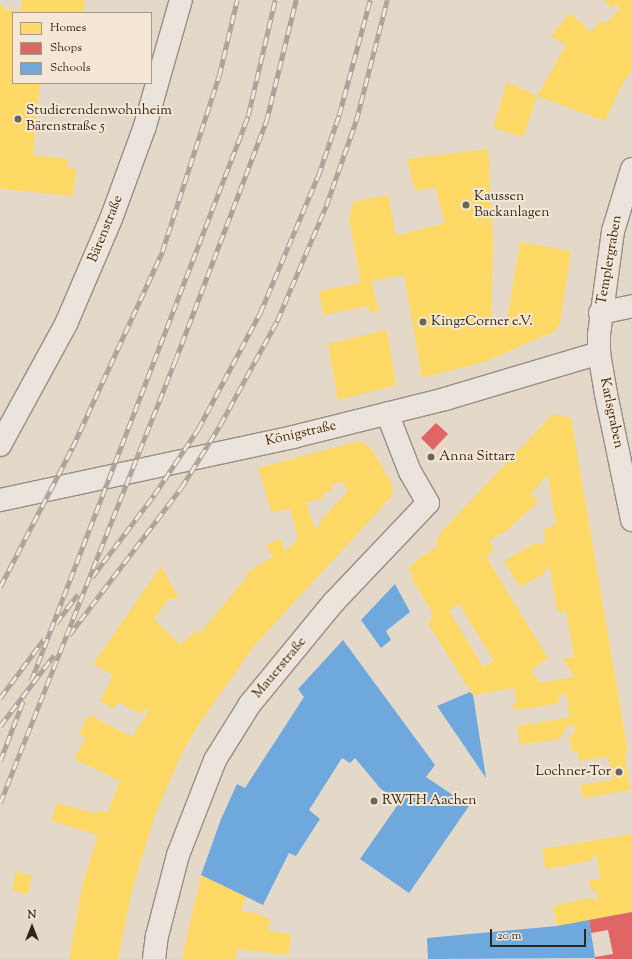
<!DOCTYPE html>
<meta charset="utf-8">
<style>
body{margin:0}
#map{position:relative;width:632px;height:959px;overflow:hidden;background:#e4d9c9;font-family:"Sorts Mill Goudy",serif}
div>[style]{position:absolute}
.homes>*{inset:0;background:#ffd966}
.shops>*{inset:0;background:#e06666}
.schools>*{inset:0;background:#6fa8dc}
.roads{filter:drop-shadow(1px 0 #968e84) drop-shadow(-1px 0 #968e84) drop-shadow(0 1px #968e84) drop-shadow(0 -1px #968e84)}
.minor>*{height:22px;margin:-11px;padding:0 11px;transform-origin:11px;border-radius:11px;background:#eae4dc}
.rail>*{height:4.5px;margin-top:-2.25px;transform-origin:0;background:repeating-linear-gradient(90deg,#f5e7d5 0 9px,#a8a29a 0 18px);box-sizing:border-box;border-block:1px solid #a8a29a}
.dots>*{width:11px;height:11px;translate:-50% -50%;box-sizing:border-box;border:2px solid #f5e7d5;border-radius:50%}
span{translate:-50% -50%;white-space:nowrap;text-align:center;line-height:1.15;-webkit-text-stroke:4px #f5e7d5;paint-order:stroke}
.poi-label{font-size:14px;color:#302518}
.left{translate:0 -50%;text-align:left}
.right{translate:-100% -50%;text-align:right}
.street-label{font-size:14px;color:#302518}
.legend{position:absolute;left:12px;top:12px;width:140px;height:72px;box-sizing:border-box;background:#f5e7d5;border:1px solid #a69989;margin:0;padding:5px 7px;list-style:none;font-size:12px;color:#302518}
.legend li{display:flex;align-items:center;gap:8px;height:20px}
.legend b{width:20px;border:1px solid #a69989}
.north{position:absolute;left:12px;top:907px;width:40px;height:40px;-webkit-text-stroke:3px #f5e7d5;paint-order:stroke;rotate:0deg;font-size:11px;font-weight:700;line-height:16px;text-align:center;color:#302518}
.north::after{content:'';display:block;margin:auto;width:14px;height:18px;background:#302518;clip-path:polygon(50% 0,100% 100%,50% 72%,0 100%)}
.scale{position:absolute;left:490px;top:929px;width:96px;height:18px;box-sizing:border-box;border:2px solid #302518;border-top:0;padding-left:5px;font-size:12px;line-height:14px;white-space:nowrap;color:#302518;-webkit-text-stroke:3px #f5e7d5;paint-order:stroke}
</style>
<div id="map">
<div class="homes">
<i style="clip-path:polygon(22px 0,85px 0,83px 13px,13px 13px,13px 83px,40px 83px,33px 155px,68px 159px,67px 168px,76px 169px,73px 196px,0 189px,0 6px,5px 6px,5px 10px,21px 11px)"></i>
<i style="clip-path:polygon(604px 0,632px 0,632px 70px,623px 83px,605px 121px,537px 96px,523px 137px,493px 128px,507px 82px,537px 96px,566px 45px,551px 36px,570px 13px,591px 32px,601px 20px,606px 24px,620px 9px,616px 4px,612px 8px)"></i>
<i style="clip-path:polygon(488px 149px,493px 241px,491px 322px,507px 320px,520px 242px,571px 251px,560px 323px,555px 331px,484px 362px,422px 378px,404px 275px,371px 281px,379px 311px,371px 313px,368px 306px,323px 315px,319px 291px,361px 283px,349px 219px,353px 202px,388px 195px,396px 236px,445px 223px,435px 187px,415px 191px,407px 159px)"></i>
<i style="clip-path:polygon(385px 330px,388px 336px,396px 385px,338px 400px,328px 344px)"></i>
<i style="clip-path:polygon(evenodd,553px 414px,571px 418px,628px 752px,625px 753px,626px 763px,631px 790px,583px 798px,580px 785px,613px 780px,611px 764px,607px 762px,610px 756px,579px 761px,577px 751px,572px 752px,569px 737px,575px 732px,574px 725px,568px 726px,559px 739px,520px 745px,517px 726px,570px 717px,566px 694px,558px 695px,560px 703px,518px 710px,514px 709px,513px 704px,517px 704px,514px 688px,473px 695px,428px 624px,433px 614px,412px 579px,413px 574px,410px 570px,408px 573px,407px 571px,417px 560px,438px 545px,436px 541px,443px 530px,553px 414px,546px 476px,548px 477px,556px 524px,544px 530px,545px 542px,539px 545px,537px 542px,504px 561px,520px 587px,544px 574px,543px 570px,550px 568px,557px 610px,559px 612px,566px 611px,574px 657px,563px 658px,574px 677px,540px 683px,531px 670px,548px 658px,486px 557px,494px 549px,489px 541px,507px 530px,539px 501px,531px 494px,546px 476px,553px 414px,459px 604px,494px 661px,483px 667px,449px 611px,459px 604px)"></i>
<i style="clip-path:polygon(evenodd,359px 441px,369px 446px,373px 452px,393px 486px,392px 496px,254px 646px,201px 721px,183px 751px,155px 815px,133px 887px,118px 959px,69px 959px,83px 882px,98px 835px,52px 821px,57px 803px,97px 814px,98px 812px,108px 812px,120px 781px,74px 759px,86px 738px,79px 734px,89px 715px,132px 737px,149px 711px,144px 709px,141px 714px,118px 702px,114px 709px,100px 701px,113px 675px,93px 664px,161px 566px,179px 598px,168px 600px,154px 619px,180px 645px,197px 630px,199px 634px,247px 577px,246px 574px,273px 556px,266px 546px,280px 538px,285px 551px,298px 539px,290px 508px,272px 513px,258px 468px,359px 441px,343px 482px,348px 491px,321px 520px,318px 529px,313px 524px,306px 503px,324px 497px,323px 493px,333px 490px,331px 484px,343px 482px)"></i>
<i style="clip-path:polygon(632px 834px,632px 912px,557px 926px,553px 906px,589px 898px,598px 900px,596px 890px,591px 891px,589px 880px,600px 879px,597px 856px,591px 857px,591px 861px,546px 869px,542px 849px)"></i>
<i style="clip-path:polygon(16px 872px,32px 875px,28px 894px,12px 891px)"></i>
<i style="clip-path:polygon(201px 875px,246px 897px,241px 911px,256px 913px,270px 919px,268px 931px,291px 934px,289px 955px,237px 949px,236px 959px,182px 959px)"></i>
</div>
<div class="shops">
<i style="clip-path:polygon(436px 423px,448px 434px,433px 450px,421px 438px)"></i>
<i style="clip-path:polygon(632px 912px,632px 959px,595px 959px,595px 957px,613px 954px,608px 930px,591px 933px,589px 920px)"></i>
</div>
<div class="schools">
<i style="clip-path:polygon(395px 584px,410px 612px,386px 631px,391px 640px,381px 648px,361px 620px)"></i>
<i style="clip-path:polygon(343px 640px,435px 765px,426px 777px,469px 806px,409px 893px,360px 859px,399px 803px,380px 788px,355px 758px,350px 763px,342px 758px,309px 810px,320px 819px,296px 856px,289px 853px,263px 905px,201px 875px,221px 819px,237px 784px,245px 788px,304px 697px,298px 689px)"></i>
<i style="clip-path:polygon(470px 692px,473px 695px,486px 778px,437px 706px)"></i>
<i style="clip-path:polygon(589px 920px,595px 958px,428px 959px,427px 938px,557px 926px)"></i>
</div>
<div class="roads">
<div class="minor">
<i style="left:632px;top:169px;width:65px;rotate:107deg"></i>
<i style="left:613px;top:231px;width:105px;rotate:97.7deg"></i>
<i style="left:599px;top:335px;width:18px;rotate:90deg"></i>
<i style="left:599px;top:353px;width:42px;rotate:80.3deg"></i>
<i style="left:606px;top:394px;width:129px;rotate:78.3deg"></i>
<i style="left:600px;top:313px;width:33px;rotate:-12deg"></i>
<i style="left:0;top:445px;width:138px;rotate:-61.4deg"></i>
<i style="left:66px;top:324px;width:114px;rotate:-66.8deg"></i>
<i style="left:111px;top:219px;width:99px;rotate:-69.9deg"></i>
<i style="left:145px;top:126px;width:131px;rotate:-74.1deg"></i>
<i style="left:0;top:500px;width:300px;rotate:-12.1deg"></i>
<i style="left:293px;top:437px;width:157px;rotate:-14deg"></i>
<i style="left:445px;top:399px;width:161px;rotate:-16.6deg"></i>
<i style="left:154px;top:959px;width:23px;rotate:-83deg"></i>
<i style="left:157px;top:936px;width:84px;rotate:-75.5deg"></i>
<i style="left:178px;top:855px;width:102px;rotate:-68.7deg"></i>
<i style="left:215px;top:760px;width:66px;rotate:-58deg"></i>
<i style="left:250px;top:704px;width:131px;rotate:-50.6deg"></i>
<i style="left:333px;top:603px;width:138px;rotate:-46.5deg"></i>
<i style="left:428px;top:503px;width:36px;rotate:-120deg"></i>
<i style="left:410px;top:472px;width:63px;rotate:-111.3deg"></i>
</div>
</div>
<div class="rail">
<i style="left:92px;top:577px;width:103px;rotate:-52.9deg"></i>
<i style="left:154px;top:495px;width:79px;rotate:-56.3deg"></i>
<i style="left:198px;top:429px;width:132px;rotate:-61.9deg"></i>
<i style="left:260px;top:313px;width:149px;rotate:-67.1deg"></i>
<i style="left:318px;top:176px;width:65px;rotate:-71deg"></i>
<i style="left:339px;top:115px;width:119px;rotate:-74.9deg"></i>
<i style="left:0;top:587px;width:157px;rotate:-62.6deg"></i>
<i style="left:72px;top:448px;width:216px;rotate:-65.3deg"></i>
<i style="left:162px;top:252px;width:185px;rotate:-72.1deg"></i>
<i style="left:219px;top:76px;width:78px;rotate:-76.7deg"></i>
<i style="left:56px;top:623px;width:36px;rotate:-53deg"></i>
<i style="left:69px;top:635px;width:185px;rotate:-52.7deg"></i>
<i style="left:181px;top:488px;width:74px;rotate:-58.2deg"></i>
<i style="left:220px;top:425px;width:119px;rotate:-61.3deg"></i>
<i style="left:277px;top:321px;width:125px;rotate:-66.9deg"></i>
<i style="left:326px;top:206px;width:90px;rotate:-70.6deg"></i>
<i style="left:356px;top:121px;width:125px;rotate:-75.6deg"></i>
<i style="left:31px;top:681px;width:605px;rotate:-68.99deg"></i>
<i style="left:248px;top:116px;width:119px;rotate:-76.9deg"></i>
<i style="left:0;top:698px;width:74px;rotate:-53.3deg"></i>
<i style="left:0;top:726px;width:89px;rotate:-52.7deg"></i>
<i style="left:0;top:761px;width:64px;rotate:-69deg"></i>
<i style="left:0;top:803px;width:475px;rotate:-68.4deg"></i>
<i style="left:175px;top:361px;width:256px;rotate:-69.2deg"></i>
<i style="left:266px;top:122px;width:126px;rotate:-76.2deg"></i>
</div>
<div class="dots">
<i style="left:18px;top:119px;background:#6f6456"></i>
<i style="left:466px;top:205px;background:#6f6456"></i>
<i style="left:423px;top:322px;background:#6f6456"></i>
<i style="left:431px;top:457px;background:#6f6456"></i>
<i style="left:619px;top:772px;background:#6f6456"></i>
<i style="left:374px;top:801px;background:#6f6456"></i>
</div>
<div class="poi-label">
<span class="left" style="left:26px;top:119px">Studierendenwohnheim<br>Bärenstraße 5</span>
<span class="left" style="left:474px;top:205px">Kaussen<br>Backanlagen</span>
<span class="left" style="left:431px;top:322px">KingzCorner e.V.</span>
<span class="left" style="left:439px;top:457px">Anna Sittarz</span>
<span class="right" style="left:611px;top:772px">Lochner-Tor</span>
<span class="left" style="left:382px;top:801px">RWTH Aachen</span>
</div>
<div class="street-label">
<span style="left:106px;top:229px;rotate:-68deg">Bärenstraße</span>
<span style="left:610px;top:260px;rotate:-80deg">Templergraben</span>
<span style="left:611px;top:413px;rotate:78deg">Karlsgraben</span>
<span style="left:301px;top:434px;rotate:-13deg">Königstraße</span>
<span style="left:280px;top:668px;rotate:-50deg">Mauerstraße</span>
</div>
<ul class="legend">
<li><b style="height:11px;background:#ffd966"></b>Homes</li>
<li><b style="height:11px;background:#e06666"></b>Shops</li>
<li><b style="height:11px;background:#6fa8dc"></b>Schools</li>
</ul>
<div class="north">N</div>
<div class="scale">20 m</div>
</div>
